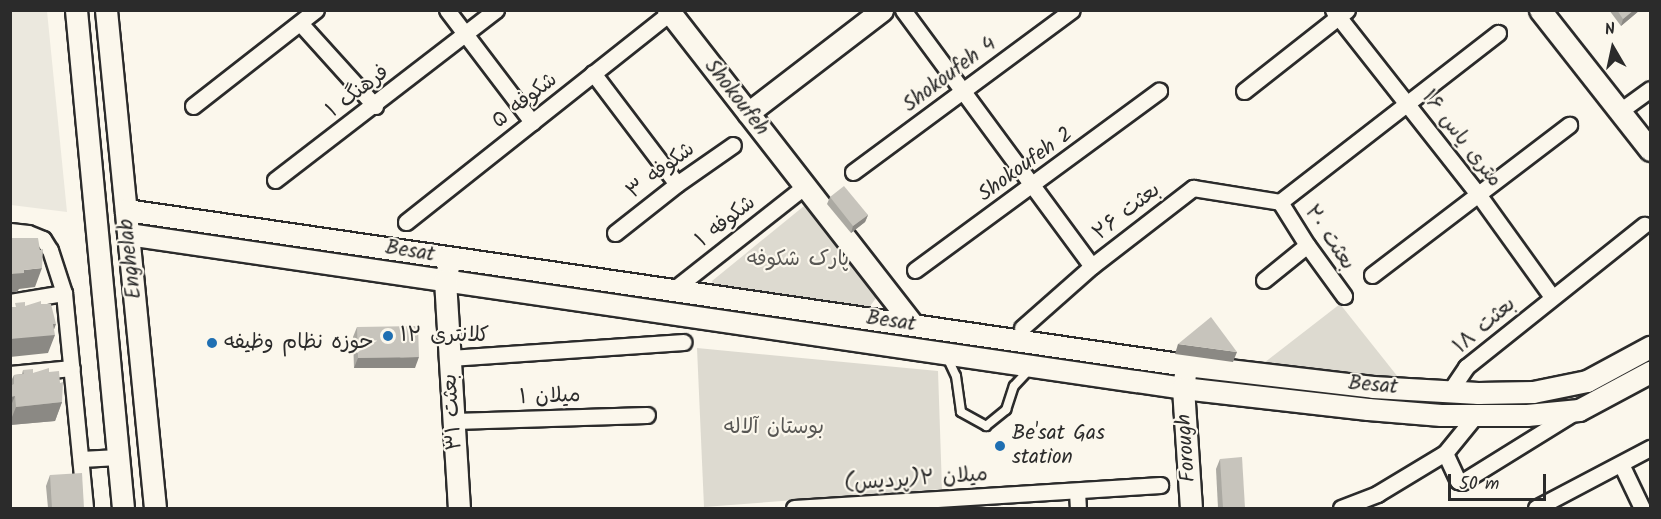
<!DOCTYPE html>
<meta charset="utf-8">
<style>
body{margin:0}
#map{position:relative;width:1661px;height:519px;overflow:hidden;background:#fbf7ec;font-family:Kalam,"Playpen Sans Arabic",sans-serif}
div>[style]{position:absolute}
.built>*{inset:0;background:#ebe8de}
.green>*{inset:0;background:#dddad0}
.roads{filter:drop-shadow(2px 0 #2b2b2b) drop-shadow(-2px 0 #2b2b2b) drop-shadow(0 2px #2b2b2b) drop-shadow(0 -2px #2b2b2b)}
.lane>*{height:8px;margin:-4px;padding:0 4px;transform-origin:4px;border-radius:4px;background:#fbf7ec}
.street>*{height:15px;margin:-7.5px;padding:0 7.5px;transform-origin:7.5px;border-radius:7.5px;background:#fbf7ec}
.secondary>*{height:21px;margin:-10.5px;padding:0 10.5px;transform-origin:10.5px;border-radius:10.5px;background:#fbf7ec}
.wall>*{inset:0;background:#aba9a2}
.shaded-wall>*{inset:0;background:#8b8984}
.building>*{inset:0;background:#c7c4bc}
.dots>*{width:16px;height:16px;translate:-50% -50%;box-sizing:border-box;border:3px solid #fbf7ec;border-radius:50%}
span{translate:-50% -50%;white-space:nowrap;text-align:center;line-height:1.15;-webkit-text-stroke:4.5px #fbf7ec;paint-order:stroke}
.street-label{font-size:21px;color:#2b2b2b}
.park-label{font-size:21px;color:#585754}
.poi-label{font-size:21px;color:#2b2b2b}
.left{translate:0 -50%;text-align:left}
.frame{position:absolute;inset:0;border:12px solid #2b2b2b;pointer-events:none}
.north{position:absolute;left:1583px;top:18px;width:60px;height:60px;-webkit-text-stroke:4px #fbf7ec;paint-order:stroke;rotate:351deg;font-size:16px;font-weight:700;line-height:24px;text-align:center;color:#2b2b2b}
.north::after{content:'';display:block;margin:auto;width:21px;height:27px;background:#2b2b2b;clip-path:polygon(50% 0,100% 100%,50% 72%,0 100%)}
.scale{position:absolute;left:1448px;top:474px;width:98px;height:27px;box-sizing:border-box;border:3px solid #2b2b2b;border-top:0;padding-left:8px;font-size:18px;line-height:21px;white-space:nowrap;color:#2b2b2b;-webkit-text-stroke:4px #fbf7ec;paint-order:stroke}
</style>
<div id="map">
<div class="built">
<i style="clip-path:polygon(11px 10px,47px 11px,67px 212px,11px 205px)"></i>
</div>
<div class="green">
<i style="clip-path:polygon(804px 206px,876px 298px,868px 309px,714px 287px,712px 281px)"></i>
<i style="clip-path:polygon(1340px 304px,1398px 377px,1264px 369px,1260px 366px)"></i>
<i style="clip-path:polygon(697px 348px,938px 371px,942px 489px,704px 507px)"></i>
</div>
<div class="roads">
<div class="lane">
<i style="left:947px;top:357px;width:21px;rotate:65deg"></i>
<i style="left:956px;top:376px;width:36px;rotate:82deg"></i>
<i style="left:961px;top:412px;width:29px;rotate:29deg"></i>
<i style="left:986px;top:426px;width:26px;rotate:-39deg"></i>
<i style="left:1006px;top:410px;width:25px;rotate:-72deg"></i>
<i style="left:1014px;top:386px;width:25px;rotate:-47deg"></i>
</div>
<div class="street">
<i style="left:447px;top:10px;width:141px;rotate:52.8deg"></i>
<i style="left:903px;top:10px;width:318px;rotate:53.6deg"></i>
<i style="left:1333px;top:10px;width:234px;rotate:51.8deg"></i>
<i style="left:1478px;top:194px;width:127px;rotate:54.3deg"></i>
<i style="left:300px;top:23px;width:112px;rotate:47.9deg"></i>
<i style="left:593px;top:73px;width:139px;rotate:52.9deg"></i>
<i style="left:1244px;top:91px;width:131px;rotate:-38.2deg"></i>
<i style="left:193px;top:106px;width:156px;rotate:-38deg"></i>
<i style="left:1620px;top:111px;width:37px;rotate:-36deg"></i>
<i style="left:853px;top:172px;width:272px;rotate:-36.5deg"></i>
<i style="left:275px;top:180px;width:279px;rotate:-37.6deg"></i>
<i style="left:1280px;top:202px;width:276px;rotate:-37.8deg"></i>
<i style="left:1280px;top:202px;width:51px;rotate:57.9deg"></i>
<i style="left:1307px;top:245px;width:63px;rotate:54deg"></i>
<i style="left:406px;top:222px;width:337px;rotate:-38.4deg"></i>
<i style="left:10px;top:231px;width:18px;rotate:6deg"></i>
<i style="left:28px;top:233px;width:16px;rotate:22deg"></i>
<i style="left:43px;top:239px;width:13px;rotate:58deg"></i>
<i style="left:50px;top:250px;width:45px;rotate:72deg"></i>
<i style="left:64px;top:293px;width:216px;rotate:84.4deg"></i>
<i style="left:615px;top:233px;width:79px;rotate:-38.3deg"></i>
<i style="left:677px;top:184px;width:68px;rotate:-34.9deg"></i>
<i style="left:915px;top:270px;width:303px;rotate:-36.3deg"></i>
<i style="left:1372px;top:275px;width:248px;rotate:-37.3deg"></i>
<i style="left:1264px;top:280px;width:55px;rotate:-39.1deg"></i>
<i style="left:673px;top:290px;width:168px;rotate:-38.2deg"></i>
<i style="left:10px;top:302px;width:55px;rotate:-9.5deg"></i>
<i style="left:1022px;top:328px;width:94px;rotate:-41.5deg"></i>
<i style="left:1092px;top:266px;width:128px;rotate:-37.7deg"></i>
<i style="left:1193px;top:188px;width:88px;rotate:9.1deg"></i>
<i style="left:450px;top:358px;width:234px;rotate:-3.9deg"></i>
<i style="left:10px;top:374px;width:62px;rotate:-5.5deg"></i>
<i style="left:1450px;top:391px;width:29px;rotate:-56deg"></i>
<i style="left:1466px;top:367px;width:228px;rotate:-38.6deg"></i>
<i style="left:454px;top:421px;width:193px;rotate:-1.8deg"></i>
<i style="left:1445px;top:453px;width:31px;rotate:65deg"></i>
<i style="left:1458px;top:481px;width:4px;rotate:14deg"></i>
<i style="left:1462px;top:482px;width:133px;rotate:-31.8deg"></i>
<i style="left:81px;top:459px;width:37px;rotate:-3deg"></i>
<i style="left:1621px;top:464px;width:49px;rotate:64.5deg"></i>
<i style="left:1077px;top:491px;width:17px;rotate:87deg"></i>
<i style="left:794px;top:508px;width:367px;rotate:-3.6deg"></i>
<i style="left:1341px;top:508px;width:39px;rotate:-21deg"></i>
<i style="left:1377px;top:494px;width:79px;rotate:-31.1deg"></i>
<i style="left:1445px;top:453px;width:49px;rotate:-50.8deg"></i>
<i style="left:1536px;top:508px;width:129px;rotate:-27.8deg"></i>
</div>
<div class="secondary">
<i style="left:76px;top:10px;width:500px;rotate:84.61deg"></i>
<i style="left:106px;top:10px;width:500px;rotate:84.38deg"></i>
<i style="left:668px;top:10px;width:399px;rotate:52.1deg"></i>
<i style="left:1540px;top:10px;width:178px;rotate:51.8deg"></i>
<i style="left:748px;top:113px;width:169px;rotate:-37.5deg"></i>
<i style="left:126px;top:210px;width:1071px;rotate:8.32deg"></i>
<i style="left:1186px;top:365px;width:188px;rotate:6.7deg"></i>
<i style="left:1373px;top:387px;width:105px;rotate:3.3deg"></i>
<i style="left:1478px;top:393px;width:55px;rotate:-1deg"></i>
<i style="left:1533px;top:392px;width:55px;rotate:-11.5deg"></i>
<i style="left:1587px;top:381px;width:72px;rotate:-28.4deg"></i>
<i style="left:128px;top:234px;width:1066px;rotate:8.3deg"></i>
<i style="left:1183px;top:388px;width:186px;rotate:6.5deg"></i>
<i style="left:1368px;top:409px;width:73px;rotate:4.7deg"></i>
<i style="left:1441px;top:415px;width:86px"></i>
<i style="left:1527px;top:415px;width:52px;rotate:-5.5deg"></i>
<i style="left:1579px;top:410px;width:81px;rotate:-28.2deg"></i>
<i style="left:448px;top:267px;width:13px;rotate:103deg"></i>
<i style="left:445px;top:280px;width:228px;rotate:86.5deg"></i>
<i style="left:1185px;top:374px;width:14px;rotate:98deg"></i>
<i style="left:1183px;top:388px;width:120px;rotate:86.2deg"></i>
</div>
</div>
<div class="wall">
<i style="clip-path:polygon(1609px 10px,1640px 10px,1621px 26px)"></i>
<i style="clip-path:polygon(830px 197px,868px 215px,865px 222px,851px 233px,827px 204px)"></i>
<i style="clip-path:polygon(357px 327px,415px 368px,354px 368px,353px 337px)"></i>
<i style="clip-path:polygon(23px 370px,33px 373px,49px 372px,62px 402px,55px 421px,10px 425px,10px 383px,14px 375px,22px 374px)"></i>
<i style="clip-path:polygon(1220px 459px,1245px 508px,1218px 508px,1216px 469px)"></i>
<i style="clip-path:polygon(50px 475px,84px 508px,48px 508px,46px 486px)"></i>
</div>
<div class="shaded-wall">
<i style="clip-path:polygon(1634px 10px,1640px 10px,1621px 26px,1623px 19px)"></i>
<i style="clip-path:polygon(868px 215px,865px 222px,851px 233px,853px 226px)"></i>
<i style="clip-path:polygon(42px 268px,35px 287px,19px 289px,17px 292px,10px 292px,10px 274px,24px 270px)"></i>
<i style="clip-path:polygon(53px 324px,56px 324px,52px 335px,55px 335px,48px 353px,10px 357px,10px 339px)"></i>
<i style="clip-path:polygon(1178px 344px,1237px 352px,1233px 362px,1175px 354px)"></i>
<i style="clip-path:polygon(419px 357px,415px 368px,354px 368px,358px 358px)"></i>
<i style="clip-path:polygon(15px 396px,10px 408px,10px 397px)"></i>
<i style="clip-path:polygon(62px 402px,55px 421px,10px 425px,10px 422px,16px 407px)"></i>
</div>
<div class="building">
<i style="clip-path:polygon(1617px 10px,1634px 10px,1623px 19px)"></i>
<i style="clip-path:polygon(844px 186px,868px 215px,853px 226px,830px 197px)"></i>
<i style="clip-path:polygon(10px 238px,38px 238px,40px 250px,43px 249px,42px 268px,24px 270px,24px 273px,10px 274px)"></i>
<i style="clip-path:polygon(41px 301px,41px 304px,51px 304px,56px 324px,53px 324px,55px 335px,10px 339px,10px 307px,16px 307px,15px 303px,25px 302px,25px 306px)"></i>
<i style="clip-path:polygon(1211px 317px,1237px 352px,1178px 344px)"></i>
<i style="clip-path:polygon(418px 326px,419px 357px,358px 358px,357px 327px)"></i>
<i style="clip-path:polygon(49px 368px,49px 372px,59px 371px,60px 383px,63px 382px,62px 402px,16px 407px,15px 396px,10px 397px,10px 386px,14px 384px,14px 375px,24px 374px,23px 370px,33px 369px,33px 373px)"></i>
<i style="clip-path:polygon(1242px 457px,1245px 508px,1223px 508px,1220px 459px)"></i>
<i style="clip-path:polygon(82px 473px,84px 508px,52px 508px,50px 475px)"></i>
</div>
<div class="dots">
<i style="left:388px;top:336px;background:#1f6fb2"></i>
<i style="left:212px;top:343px;background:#1f6fb2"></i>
<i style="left:1000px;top:446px;background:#1f6fb2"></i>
</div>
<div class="street-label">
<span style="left:950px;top:75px;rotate:-37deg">Shokoufeh 4</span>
<span style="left:358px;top:92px;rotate:-37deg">فرهنگ ۱</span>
<span style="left:736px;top:98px;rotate:52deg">Shokoufeh</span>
<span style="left:525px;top:101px;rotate:-38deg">شکوفه ۵</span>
<span style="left:1461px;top:139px;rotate:52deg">۱۶ متری یاس</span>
<span style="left:1026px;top:165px;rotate:-36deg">Shokoufeh 2</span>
<span style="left:661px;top:171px;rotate:-37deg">شکوفه ۳</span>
<span style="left:1127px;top:212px;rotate:-38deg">بعثت ۲۶</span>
<span style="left:726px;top:222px;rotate:-38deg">شکوفه ۱</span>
<span style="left:1329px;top:238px;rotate:56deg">بعثت ۲۰</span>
<span style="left:410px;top:252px;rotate:9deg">Besat</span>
<span style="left:131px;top:259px;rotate:-96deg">Enghelab</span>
<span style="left:891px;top:322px;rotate:8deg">Besat</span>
<span style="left:1485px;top:326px;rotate:-41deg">بعثت ۱۸</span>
<span style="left:1373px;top:386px;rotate:5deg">Besat</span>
<span style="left:550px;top:397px;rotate:-2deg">میلان ۱</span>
<span style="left:453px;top:412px;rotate:-94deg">بعثت ۳۱</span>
<span style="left:1187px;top:448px;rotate:-94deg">Forough</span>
<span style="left:916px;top:480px;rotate:-4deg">میلان ۲(پردیس)</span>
</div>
<div class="park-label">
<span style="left:798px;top:260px">پارک شکوفه</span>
<span style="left:774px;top:428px">بوستان آلاله</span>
</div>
<div class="poi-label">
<span class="left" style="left:400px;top:336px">کلانتری ۱۲</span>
<span class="left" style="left:224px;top:343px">حوزه نظام وظیفه</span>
<span class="left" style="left:1012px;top:446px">Be'sat Gas<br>station</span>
</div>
<div class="frame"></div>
<div class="north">N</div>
<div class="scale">50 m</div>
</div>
